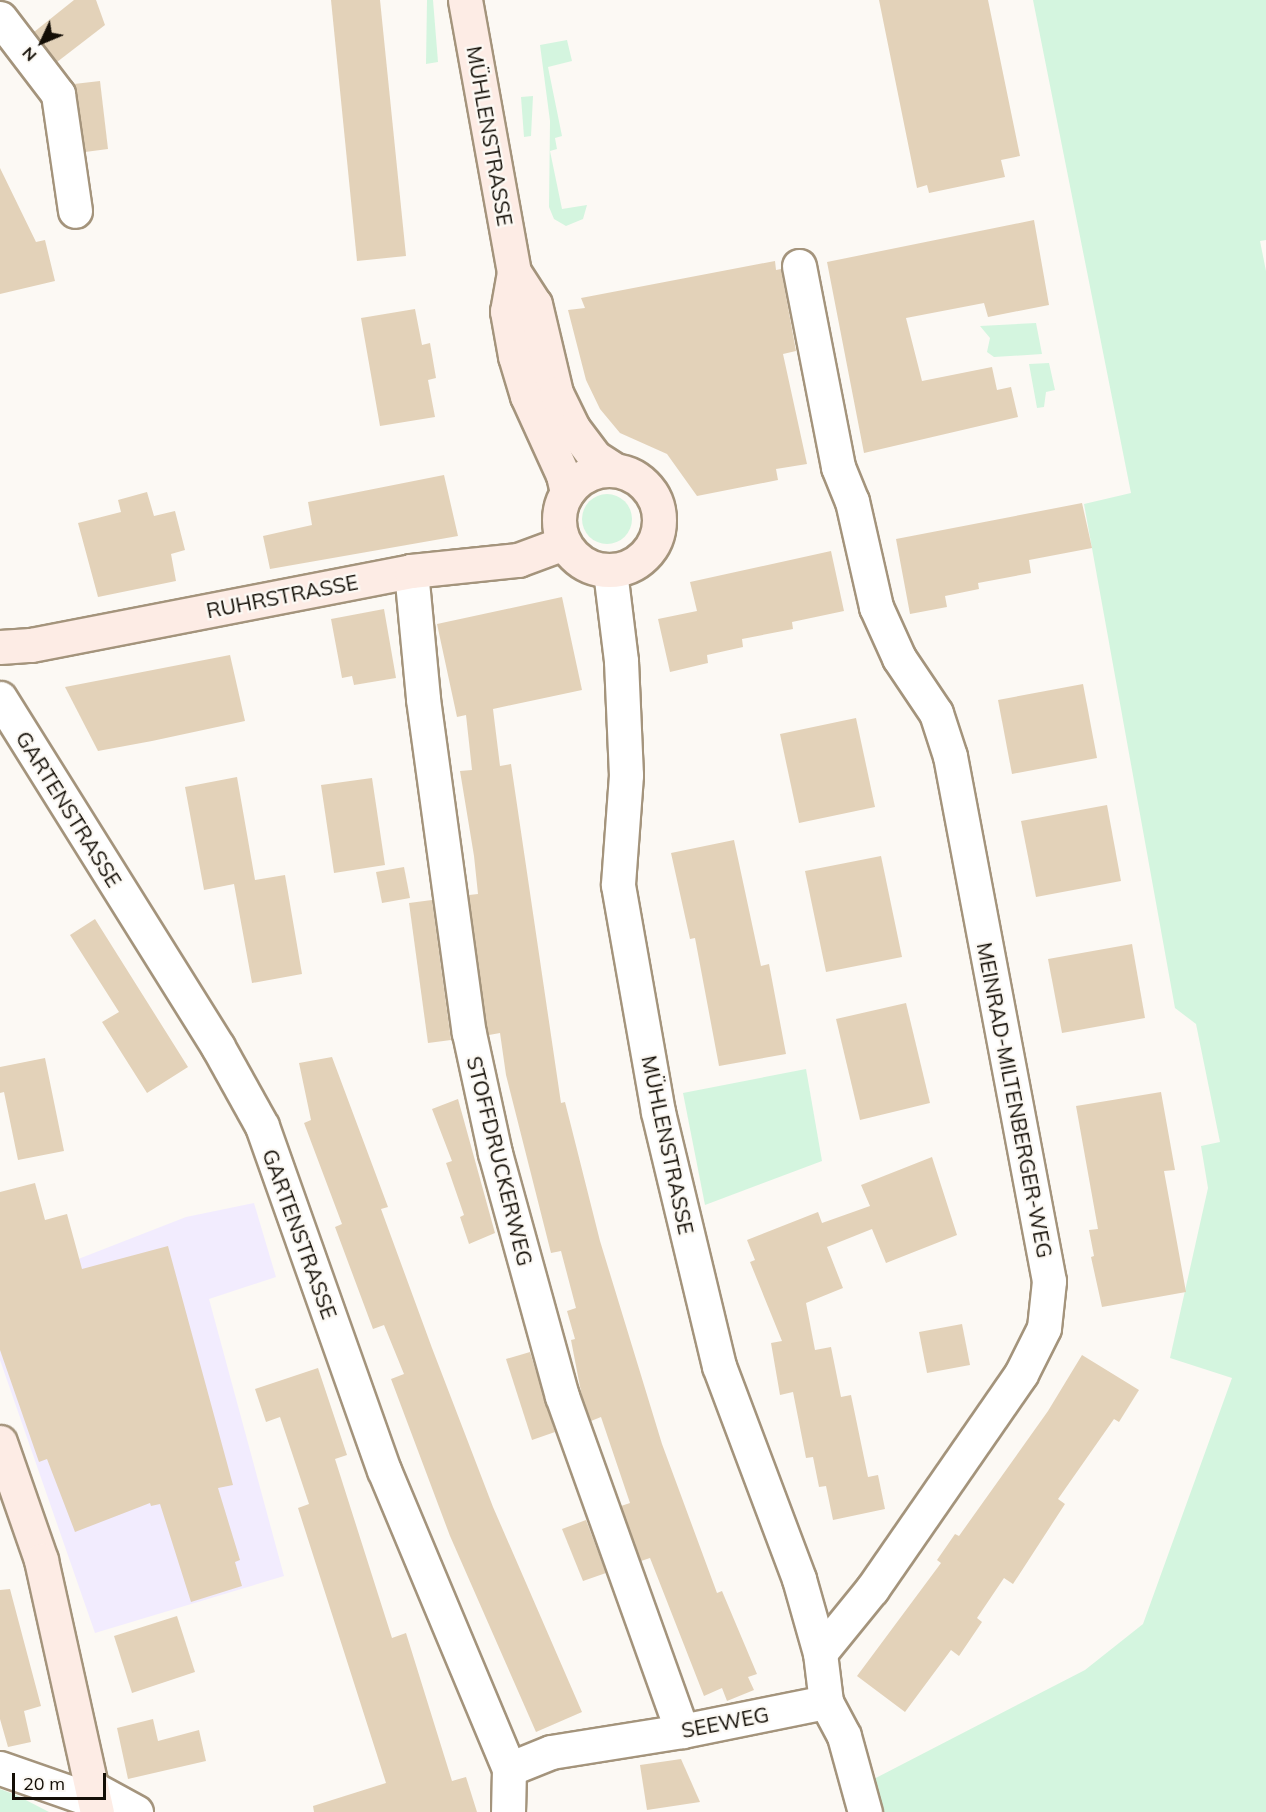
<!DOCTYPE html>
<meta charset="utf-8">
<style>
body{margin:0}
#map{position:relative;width:1266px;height:1812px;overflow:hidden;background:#fcf9f4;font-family:Mulish,sans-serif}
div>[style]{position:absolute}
.industrial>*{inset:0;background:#f2ecfe}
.green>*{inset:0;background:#d4f5df}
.round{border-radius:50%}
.building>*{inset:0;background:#e3d2b9}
.roads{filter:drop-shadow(2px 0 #a4947c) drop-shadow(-2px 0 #a4947c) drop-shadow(0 2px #a4947c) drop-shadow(0 -2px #a4947c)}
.street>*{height:33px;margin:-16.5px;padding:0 16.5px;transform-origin:16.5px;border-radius:16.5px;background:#fff}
.secondary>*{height:33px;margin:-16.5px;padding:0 16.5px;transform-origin:16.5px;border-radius:16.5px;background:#fdece5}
.secondary>.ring{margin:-16.5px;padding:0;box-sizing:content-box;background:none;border:33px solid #fdece5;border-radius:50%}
span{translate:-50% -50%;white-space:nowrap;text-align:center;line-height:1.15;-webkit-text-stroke:4.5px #fcf9f4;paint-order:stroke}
.street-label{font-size:21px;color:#130e06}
.north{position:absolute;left:12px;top:12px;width:60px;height:60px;-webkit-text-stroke:4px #fcf9f4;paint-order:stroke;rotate:226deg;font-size:16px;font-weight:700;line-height:24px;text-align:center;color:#130e06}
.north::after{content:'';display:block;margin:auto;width:21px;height:27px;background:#130e06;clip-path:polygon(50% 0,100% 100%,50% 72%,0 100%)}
.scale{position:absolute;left:12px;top:1773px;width:94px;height:27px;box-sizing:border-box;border:3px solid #130e06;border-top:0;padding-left:8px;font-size:18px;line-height:21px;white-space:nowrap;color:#130e06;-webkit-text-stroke:4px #fcf9f4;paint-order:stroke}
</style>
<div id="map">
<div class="industrial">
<i style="clip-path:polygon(254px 1203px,276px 1277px,209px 1299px,284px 1576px,95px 1633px,0 1360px,0 1284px,68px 1263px,186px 1217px)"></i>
</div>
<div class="green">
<i style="clip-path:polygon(427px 0,433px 0,438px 62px,426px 64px)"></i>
<i style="clip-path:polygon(1033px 0,1266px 0,1266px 240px,1260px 241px,1266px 271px,1266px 1812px,879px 1812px,870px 1781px,1085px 1670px,1143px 1624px,1232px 1378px,1170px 1358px,1208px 1188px,1201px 1146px,1220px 1142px,1196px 1024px,1175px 1008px,1084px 504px,1131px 493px)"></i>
<i style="clip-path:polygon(567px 40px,572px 61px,548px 67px,562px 136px,555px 138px,557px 149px,550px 151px,562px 209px,587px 205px,583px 219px,566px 226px,554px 219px,549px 207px,550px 121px,540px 45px)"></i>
<i style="clip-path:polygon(533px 96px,531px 136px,524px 137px,521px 97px)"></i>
<i style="clip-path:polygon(1036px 323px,1042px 354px,994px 357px,987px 352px,990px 338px,980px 326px)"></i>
<i style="clip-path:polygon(1049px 363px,1055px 390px,1046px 392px,1044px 407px,1037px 408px,1029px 364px)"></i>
<i class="round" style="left:582px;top:494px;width:50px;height:50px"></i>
<i style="clip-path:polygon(806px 1069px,822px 1161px,705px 1205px,683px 1093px)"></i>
<i style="clip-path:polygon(0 1789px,16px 1795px,49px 1812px,0 1812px)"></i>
</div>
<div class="building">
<i style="clip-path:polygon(74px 0,96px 0,105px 25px,57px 62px,34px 32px)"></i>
<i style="clip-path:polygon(331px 0,380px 0,406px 256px,357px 261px)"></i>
<i style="clip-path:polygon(879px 0,988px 0,1020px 156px,1001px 160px,1005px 177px,929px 193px,927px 185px,917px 188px)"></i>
<i style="clip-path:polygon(100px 81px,108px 149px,85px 152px,74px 84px)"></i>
<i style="clip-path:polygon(0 168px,36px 242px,45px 240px,55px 281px,0 294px)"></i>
<i style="clip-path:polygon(1034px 220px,1049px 305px,988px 317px,984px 303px,906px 318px,922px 381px,992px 367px,997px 390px,1011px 387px,1018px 417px,864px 453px,827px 262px)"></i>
<i style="clip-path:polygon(775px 261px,776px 270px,781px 269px,796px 351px,783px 354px,807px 464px,776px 469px,778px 480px,697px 496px,667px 454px,620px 433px,600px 409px,586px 380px,568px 310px,585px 308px,581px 298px)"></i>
<i style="clip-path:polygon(415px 309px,422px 345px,430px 343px,436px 378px,428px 380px,435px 417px,380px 426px,361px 318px)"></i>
<i style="clip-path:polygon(444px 475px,458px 536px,270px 569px,263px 536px,312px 525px,308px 502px)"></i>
<i style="clip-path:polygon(147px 492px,154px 516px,175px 511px,185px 550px,171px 554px,176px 581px,98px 597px,78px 523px,121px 512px,118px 500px)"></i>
<i style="clip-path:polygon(1082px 503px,1092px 548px,1029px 560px,1031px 573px,978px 583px,979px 589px,945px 596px,947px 607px,910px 614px,896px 539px)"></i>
<i style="clip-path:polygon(831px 551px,844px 611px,792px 622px,793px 629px,742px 639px,743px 647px,707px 655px,708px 663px,670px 672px,658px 619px,697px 611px,690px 582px)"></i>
<i style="clip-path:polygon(562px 597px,582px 690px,493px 709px,500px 766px,511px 764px,561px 1103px,565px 1102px,600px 1241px,662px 1444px,717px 1593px,722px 1591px,757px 1674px,748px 1677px,754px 1690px,727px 1701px,722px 1688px,704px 1696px,650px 1558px,641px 1561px,621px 1506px,630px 1503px,601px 1417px,591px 1421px,582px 1397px,571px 1340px,575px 1339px,567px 1311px,576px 1308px,561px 1251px,551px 1253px,506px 1075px,500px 1033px,489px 1035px,487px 1030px,469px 895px,478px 894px,474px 856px,460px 771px,472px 770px,466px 715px,457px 717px,437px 624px)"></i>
<i style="clip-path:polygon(384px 609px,396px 678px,354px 685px,352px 676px,342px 678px,331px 619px)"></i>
<i style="clip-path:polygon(230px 655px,245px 721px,152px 741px,98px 751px,65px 687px)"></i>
<i style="clip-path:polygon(1083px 684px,1097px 758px,1012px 774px,998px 700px)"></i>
<i style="clip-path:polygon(856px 718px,875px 807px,799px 823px,780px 734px)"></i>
<i style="clip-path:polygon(237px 777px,255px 880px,285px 875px,302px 974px,252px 983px,234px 884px,204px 890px,185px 787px)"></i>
<i style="clip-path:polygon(372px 778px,385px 865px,334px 873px,321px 785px)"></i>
<i style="clip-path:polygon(1107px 805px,1121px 881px,1036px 897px,1021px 821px)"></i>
<i style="clip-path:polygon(734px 840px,761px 966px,769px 964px,786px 1054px,719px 1066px,695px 938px,690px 939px,671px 853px)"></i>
<i style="clip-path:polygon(881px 856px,902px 957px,826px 972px,805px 871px)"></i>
<i style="clip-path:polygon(404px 867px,410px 898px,382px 903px,376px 872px)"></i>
<i style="clip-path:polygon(432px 900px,451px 1040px,428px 1043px,409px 903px)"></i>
<i style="clip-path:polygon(95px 919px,188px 1067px,147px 1093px,102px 1022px,119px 1012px,70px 935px)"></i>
<i style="clip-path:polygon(1132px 944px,1145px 1018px,1062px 1033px,1048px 959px)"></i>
<i style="clip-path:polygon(906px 1003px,930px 1103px,860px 1120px,836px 1019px)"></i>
<i style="clip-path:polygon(332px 1057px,388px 1207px,381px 1209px,432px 1348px,493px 1507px,582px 1712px,536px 1732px,450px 1536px,391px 1379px,404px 1374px,384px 1325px,373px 1329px,335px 1227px,342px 1224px,304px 1123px,311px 1120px,299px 1063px)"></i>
<i style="clip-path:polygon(45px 1058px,64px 1151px,18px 1160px,4px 1092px,0 1093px,0 1067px)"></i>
<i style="clip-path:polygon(1161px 1092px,1175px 1170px,1164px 1171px,1186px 1292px,1102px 1307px,1091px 1257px,1094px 1256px,1089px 1230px,1098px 1229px,1076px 1106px)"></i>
<i style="clip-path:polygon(458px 1099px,495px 1233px,469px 1244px,460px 1217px,464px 1215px,446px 1163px,452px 1161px,432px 1109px)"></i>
<i style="clip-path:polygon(932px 1157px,957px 1235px,886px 1263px,872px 1229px,827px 1247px,843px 1288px,806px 1303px,815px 1350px,831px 1347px,841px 1397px,851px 1395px,868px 1477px,878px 1475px,885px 1509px,833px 1520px,826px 1486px,819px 1487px,813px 1457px,806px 1458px,793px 1392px,780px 1395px,771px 1343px,782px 1341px,750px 1262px,755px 1260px,747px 1240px,818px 1212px,822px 1223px,870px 1206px,861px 1185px)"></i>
<i style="clip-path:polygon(35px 1183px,45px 1220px,67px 1214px,82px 1269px,168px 1246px,233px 1485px,218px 1488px,240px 1560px,235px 1562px,242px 1586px,191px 1602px,160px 1504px,151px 1506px,150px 1503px,75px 1532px,47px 1459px,39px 1462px,0 1350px,0 1192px)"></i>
<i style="clip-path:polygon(962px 1324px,970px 1365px,927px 1373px,919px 1332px)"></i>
<i style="clip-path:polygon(530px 1352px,555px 1432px,532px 1440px,506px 1359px)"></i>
<i style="clip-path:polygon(1082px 1355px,1139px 1390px,1119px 1422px,1114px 1419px,1058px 1499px,1065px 1504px,1013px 1584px,1004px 1578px,977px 1618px,982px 1622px,959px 1656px,951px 1650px,905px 1712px,857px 1676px,941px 1563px,937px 1560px,955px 1534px,959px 1536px,1048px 1411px)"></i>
<i style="clip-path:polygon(318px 1368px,347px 1455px,335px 1459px,392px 1638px,406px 1633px,452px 1781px,466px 1777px,477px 1812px,314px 1812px,313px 1806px,386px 1783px,298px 1508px,309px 1504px,280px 1417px,266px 1422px,255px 1389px)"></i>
<i style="clip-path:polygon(586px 1520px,606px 1573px,583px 1581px,562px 1529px)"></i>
<i style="clip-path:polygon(10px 1589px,41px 1706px,24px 1711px,31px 1742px,8px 1747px,0 1719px,0 1590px)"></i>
<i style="clip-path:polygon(177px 1616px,195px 1672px,132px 1693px,114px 1636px)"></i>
<i style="clip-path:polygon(153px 1719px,158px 1741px,199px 1730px,206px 1761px,128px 1779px,117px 1728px)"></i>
<i style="clip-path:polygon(681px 1759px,700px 1802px,647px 1810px,640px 1765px)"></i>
</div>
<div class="roads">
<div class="street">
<i style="left:0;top:18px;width:96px;rotate:52.7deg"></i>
<i style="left:58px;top:94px;width:118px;rotate:81.7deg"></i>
<i style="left:799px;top:266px;width:205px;rotate:79deg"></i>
<i style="left:838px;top:467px;width:37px;rotate:68deg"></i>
<i style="left:852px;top:501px;width:109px;rotate:77.2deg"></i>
<i style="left:876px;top:607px;width:56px;rotate:65.7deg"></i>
<i style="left:899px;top:658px;width:66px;rotate:56.1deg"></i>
<i style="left:936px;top:713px;width:45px;rotate:72deg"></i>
<i style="left:950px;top:756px;width:534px;rotate:79.32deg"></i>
<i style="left:1049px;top:1281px;width:47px;rotate:96.1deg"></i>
<i style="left:1044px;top:1328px;width:51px;rotate:116.6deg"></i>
<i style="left:1021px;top:1374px;width:262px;rotate:124.7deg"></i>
<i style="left:872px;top:1589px;width:82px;rotate:129.1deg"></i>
<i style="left:411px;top:571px;width:129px;rotate:84.6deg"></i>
<i style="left:423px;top:699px;width:337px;rotate:82.2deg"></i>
<i style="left:469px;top:1033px;width:123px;rotate:77.8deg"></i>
<i style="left:495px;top:1153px;width:252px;rotate:74.6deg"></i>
<i style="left:562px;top:1396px;width:356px;rotate:70.3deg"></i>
<i style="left:610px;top:571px;width:91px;rotate:83deg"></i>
<i style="left:621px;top:661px;width:114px;rotate:87.5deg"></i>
<i style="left:626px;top:775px;width:110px;rotate:94.2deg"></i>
<i style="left:618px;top:885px;width:230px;rotate:80deg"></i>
<i style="left:658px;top:1112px;width:261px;rotate:76.5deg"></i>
<i style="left:719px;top:1366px;width:228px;rotate:69.4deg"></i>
<i style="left:799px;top:1579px;width:77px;rotate:74.2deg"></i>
<i style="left:820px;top:1653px;width:49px;rotate:83deg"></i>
<i style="left:0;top:698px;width:411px;rotate:58deg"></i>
<i style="left:218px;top:1047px;width:90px;rotate:60.9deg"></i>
<i style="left:262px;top:1126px;width:365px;rotate:70.5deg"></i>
<i style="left:384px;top:1470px;width:324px;rotate:67.3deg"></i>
<i style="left:509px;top:1769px;width:43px;rotate:91.3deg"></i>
<i style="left:0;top:1768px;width:101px;rotate:19.2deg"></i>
<i style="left:509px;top:1769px;width:45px;rotate:-22deg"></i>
<i style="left:551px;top:1752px;width:133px;rotate:-9.1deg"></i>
<i style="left:682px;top:1731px;width:147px;rotate:-11.4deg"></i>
<i style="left:826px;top:1702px;width:38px;rotate:62deg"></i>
<i style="left:844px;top:1736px;width:79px;rotate:74.6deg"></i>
<i style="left:94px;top:1789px;width:48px;rotate:28.7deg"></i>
</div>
<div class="secondary">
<i style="left:465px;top:0;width:276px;rotate:79.8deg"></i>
<i style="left:514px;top:272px;width:40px;rotate:100deg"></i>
<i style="left:507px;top:311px;width:46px;rotate:79.9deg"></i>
<i style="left:515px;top:356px;width:42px;rotate:73.3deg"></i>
<i style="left:527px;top:396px;width:87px;rotate:65.5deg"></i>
<i style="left:563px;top:475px;width:18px;rotate:77deg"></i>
<i style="left:514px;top:272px;width:38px;rotate:57deg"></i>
<i style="left:535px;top:304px;width:91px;rotate:76.7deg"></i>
<i style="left:556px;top:393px;width:39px;rotate:64deg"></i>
<i style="left:573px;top:428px;width:36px;rotate:53deg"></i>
<i style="left:595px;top:457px;width:24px;rotate:33deg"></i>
<i class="ring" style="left:559px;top:470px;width:67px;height:67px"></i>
<i style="left:0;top:647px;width:31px;rotate:-4deg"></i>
<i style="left:31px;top:645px;width:387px;rotate:-11deg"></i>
<i style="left:411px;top:571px;width:108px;rotate:-5.9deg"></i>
<i style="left:518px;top:560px;width:49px;rotate:-20.3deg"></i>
<i style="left:0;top:1442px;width:125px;rotate:70.8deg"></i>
<i style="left:41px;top:1560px;width:258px;rotate:77.5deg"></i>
</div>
</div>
<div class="street-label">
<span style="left:490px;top:136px;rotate:80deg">MÜHLENSTRASSE</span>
<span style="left:282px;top:596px;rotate:-11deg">RUHRSTRASSE</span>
<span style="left:69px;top:809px;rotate:58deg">GARTENSTRASSE</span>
<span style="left:1015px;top:1100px;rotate:79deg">MEINRAD-MILTENBERGER-WEG</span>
<span style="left:668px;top:1145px;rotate:78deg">MÜHLENSTRASSE</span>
<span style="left:500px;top:1161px;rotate:76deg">STOFFDRUCKERWEG</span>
<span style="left:300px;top:1234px;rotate:70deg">GARTENSTRASSE</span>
<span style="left:725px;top:1722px;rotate:-11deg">SEEWEG</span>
</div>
<div class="north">N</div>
<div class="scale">20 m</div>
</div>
